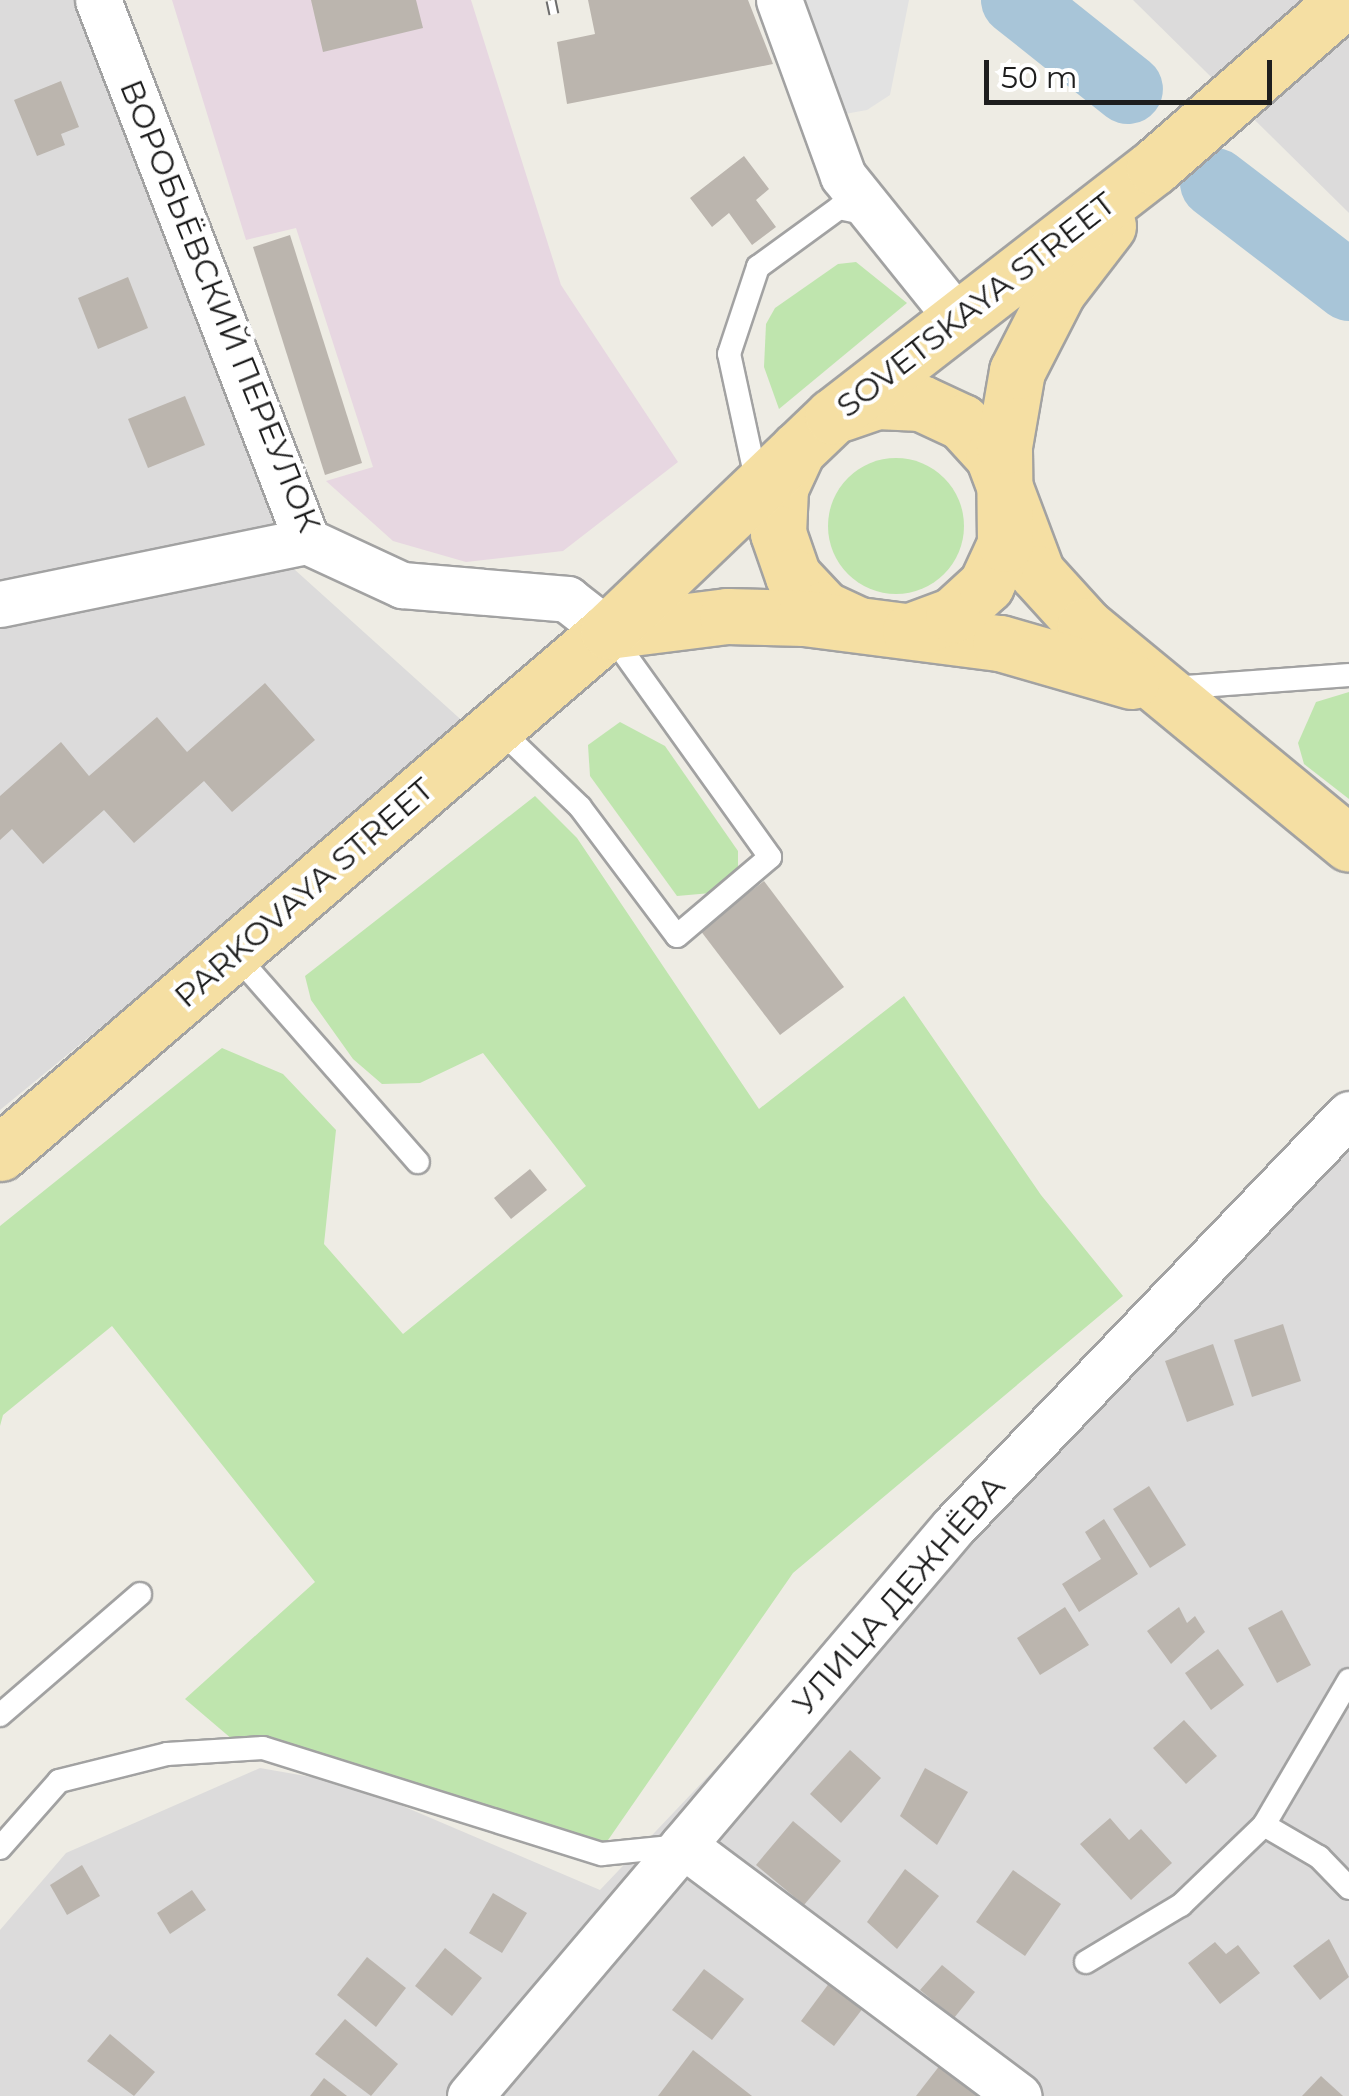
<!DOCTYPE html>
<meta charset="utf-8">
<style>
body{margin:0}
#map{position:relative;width:1349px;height:2096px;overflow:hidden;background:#eeece4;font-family:Montserrat,sans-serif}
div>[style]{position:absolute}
.residential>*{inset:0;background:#dcdbdb}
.industrial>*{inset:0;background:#e7d7e1}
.grass>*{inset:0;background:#bfe5ae}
.round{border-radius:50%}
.parking>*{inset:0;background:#e2e2e2}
.river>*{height:70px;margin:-35px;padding:0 35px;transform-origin:35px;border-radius:35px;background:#a8c5d8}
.building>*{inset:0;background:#bbb5ae}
.roads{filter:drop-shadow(2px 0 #a2a2a2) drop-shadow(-2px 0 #a2a2a2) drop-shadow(0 2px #a2a2a2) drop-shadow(0 -2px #a2a2a2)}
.service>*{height:22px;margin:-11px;padding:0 11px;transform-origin:11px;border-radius:11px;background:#fff}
.minor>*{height:45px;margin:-22.5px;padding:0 22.5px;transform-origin:22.5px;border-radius:22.5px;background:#fff}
.primary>*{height:55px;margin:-27.5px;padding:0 27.5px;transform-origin:27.5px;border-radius:27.5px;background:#f5dfa3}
.rail>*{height:11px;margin-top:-5.5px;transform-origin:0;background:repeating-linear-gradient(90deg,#fff 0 22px,#6c6c6c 0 44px);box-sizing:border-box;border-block:2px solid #6c6c6c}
span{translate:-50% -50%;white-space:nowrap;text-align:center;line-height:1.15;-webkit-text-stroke:8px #fff;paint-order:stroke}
.street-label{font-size:32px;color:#1e1e1e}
.scale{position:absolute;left:984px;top:60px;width:288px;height:45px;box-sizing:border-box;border:5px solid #1e1e1e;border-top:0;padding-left:12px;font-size:30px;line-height:35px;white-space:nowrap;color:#1e1e1e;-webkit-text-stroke:8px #fff;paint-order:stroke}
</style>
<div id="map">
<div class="residential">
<i style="clip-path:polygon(0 0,117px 0,284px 560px,468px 726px,0 1110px)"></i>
<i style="clip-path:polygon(1133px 0,1349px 0,1349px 213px)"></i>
<i style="clip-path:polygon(1349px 1101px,1349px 2096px,0 2096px,0 1930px,66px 1853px,260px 1768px,351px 1784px,600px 1890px)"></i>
</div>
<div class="industrial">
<i style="clip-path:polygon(172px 0,471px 0,561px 285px,678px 462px,563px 551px,466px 562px,393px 541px,326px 481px,373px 467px,296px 228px,246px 240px)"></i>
</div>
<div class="grass">
<i style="clip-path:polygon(856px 262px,907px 303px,779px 409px,764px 367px,766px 324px,775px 308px,838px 264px)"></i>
<i class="round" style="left:828px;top:458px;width:136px;height:136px"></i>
<i style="clip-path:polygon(1349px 692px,1349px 799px,1304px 764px,1298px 743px,1316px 702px)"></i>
<i style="clip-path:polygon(620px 722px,665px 746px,738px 851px,738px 870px,711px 893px,677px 896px,590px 776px,588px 745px)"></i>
<i style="clip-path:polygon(535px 796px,577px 838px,759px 1109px,904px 996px,1041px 1195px,1123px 1296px,793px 1573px,606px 1843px,387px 1775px,253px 1757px,185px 1699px,315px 1582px,112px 1326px,3px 1415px,0 1426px,0 1226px,222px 1048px,283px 1074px,336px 1130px,324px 1244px,403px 1334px,586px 1186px,483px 1053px,420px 1083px,382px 1084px,353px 1059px,311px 1000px,305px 976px)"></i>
</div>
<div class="parking">
<i style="clip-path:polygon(756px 0,909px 0,890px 95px,867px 110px,800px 122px)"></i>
</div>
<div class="river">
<i style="left:1016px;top:0;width:143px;rotate:38.5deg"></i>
<i style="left:1215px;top:183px;width:169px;rotate:37.5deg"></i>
</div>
<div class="building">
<i style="clip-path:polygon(311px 0,416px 0,423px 28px,323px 52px)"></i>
<i style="clip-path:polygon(588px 0,748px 0,773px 64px,567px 104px,557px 42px,595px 34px)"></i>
<i style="clip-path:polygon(61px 81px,79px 127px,61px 134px,65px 145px,37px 156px,14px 100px)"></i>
<i style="clip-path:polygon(744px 156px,769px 189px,756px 200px,776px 227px,752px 245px,729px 213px,712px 227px,690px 198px)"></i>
<i style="clip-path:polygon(290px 235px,362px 463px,325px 475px,253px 247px)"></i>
<i style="clip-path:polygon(128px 277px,148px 328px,98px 349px,78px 298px)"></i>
<i style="clip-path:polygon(185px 396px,205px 445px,148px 468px,128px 419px)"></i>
<i style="clip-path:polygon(265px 683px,315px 740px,232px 812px,204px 781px,134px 843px,104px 810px,43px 864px,12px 829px,0 840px,0 796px,61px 742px,89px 776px,157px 717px,187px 752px)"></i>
<i style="clip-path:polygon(764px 881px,844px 987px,780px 1035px,700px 930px)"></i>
<i style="clip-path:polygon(530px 1169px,547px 1190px,511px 1219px,494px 1198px)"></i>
<i style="clip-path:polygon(1283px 1324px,1301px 1381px,1252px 1397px,1234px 1340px)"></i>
<i style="clip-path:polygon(1213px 1344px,1234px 1405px,1187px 1422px,1165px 1361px)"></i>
<i style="clip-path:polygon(1149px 1486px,1186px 1545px,1150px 1568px,1113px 1509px)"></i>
<i style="clip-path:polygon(1104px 1519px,1138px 1574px,1079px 1612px,1062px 1584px,1101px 1559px,1085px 1532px)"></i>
<i style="clip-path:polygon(1065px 1607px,1089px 1645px,1040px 1675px,1017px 1638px)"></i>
<i style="clip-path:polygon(1179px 1607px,1187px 1623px,1195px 1616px,1205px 1632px,1171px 1664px,1147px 1631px)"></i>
<i style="clip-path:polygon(1282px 1610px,1311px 1665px,1277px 1683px,1248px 1628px)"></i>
<i style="clip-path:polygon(1218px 1649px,1244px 1685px,1211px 1710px,1185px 1673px)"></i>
<i style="clip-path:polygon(1184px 1720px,1217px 1756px,1186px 1784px,1153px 1748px)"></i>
<i style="clip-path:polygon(850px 1750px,881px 1778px,841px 1823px,810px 1794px)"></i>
<i style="clip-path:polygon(925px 1768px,968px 1792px,937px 1845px,900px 1816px)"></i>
<i style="clip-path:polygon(1110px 1818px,1129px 1840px,1141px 1829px,1172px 1863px,1131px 1900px,1080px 1844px)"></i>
<i style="clip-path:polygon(793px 1821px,841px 1861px,804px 1905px,756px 1865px)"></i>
<i style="clip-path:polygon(82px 1865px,100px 1896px,67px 1915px,50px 1885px)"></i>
<i style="clip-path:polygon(905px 1869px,939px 1896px,897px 1949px,867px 1922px)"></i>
<i style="clip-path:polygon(1013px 1870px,1061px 1904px,1025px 1956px,976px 1922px)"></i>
<i style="clip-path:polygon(192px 1890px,206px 1910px,170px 1934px,157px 1913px)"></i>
<i style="clip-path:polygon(493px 1893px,527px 1913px,502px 1953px,469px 1933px)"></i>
<i style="clip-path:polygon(1329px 1939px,1349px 1977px,1320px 2000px,1293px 1966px)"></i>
<i style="clip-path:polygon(1215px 1942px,1226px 1954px,1238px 1945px,1260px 1973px,1220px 2004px,1188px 1963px)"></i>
<i style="clip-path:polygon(445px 1948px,482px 1978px,452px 2016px,415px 1986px)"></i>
<i style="clip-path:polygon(367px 1957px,406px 1988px,376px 2027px,337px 1995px)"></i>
<i style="clip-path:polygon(942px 1965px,975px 1992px,954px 2018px,920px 1990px)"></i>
<i style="clip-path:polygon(704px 1969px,744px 1999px,712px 2040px,672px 2010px)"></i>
<i style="clip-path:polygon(836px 1974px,870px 1999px,834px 2046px,801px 2021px)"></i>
<i style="clip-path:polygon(345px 2019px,398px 2064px,371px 2096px,315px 2054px)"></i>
<i style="clip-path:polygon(110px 2034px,155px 2072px,134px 2096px,87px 2061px)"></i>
<i style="clip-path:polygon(693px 2050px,752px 2096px,658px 2096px)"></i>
<i style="clip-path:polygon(944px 2060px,990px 2096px,916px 2096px)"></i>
<i style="clip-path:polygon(1321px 2076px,1343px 2096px,1302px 2096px)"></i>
<i style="clip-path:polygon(324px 2078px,347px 2096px,310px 2096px)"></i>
</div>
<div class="roads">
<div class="service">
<i style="left:757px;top:483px;width:132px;rotate:-102.2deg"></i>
<i style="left:729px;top:354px;width:92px;rotate:-71.6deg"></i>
<i style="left:758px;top:267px;width:100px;rotate:-36.1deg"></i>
<i style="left:839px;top:208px;width:29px;rotate:12deg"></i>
<i style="left:1173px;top:688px;width:176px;rotate:-4.2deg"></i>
<i style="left:497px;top:727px;width:115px;rotate:43.9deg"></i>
<i style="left:580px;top:807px;width:161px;rotate:53.1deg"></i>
<i style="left:677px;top:936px;width:122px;rotate:-40.3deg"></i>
<i style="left:770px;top:857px;width:278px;rotate:-125.6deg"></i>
<i style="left:235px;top:954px;width:277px;rotate:48.7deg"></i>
<i style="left:0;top:1715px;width:185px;rotate:-40.8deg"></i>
<i style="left:1264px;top:1825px;width:64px;rotate:30.2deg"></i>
<i style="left:1319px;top:1857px;width:43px;rotate:45.9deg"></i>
<i style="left:0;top:1848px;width:89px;rotate:-48.6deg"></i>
<i style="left:59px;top:1781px;width:111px;rotate:-14deg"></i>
<i style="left:167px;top:1754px;width:96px;rotate:-3.6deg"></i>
<i style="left:263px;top:1748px;width:355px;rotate:17.4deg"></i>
<i style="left:602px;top:1854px;width:79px;rotate:-5.8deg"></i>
<i style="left:1086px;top:1962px;width:111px;rotate:-31deg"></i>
<i style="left:1181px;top:1905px;width:115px;rotate:-43.9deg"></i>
<i style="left:1264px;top:1825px;width:168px;rotate:-59.6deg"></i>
</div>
<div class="minor">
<i style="left:98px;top:0;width:580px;rotate:68.88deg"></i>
<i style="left:307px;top:541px;width:105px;rotate:24.9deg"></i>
<i style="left:402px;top:585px;width:166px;rotate:4.8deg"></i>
<i style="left:567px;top:599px;width:52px;rotate:38deg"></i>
<i style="left:779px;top:0;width:187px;rotate:70deg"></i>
<i style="left:843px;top:176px;width:182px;rotate:51.2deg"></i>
<i style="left:0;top:604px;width:313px;rotate:-11.6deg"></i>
<i style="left:683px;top:1845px;width:419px;rotate:36.8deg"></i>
<i style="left:470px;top:2096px;width:746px;rotate:-49.67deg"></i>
<i style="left:953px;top:1527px;width:572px;rotate:-46.2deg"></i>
</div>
<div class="primary">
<i style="left:842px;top:413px;width:36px;rotate:-19deg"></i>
<i style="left:876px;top:401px;width:45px;rotate:2.5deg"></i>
<i style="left:921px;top:403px;width:45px;rotate:24.9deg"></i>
<i style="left:962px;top:422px;width:46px;rotate:47.6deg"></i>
<i style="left:993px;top:456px;width:125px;rotate:69.4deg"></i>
<i style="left:1037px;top:573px;width:72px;rotate:47.8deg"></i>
<i style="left:1085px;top:626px;width:342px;rotate:39.5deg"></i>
<i style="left:798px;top:449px;width:43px;rotate:114.8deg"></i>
<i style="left:780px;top:488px;width:45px;rotate:92.5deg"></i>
<i style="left:778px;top:533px;width:46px;rotate:70.8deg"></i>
<i style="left:793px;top:576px;width:45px;rotate:46.8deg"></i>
<i style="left:824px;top:609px;width:35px;rotate:25deg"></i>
<i style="left:608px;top:631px;width:120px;rotate:-7.2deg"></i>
<i style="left:727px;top:616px;width:77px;rotate:1.5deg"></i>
<i style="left:804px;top:618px;width:198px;rotate:7.3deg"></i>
<i style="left:1000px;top:643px;width:137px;rotate:16.1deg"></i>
<i style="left:910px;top:631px;width:46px;rotate:-20.4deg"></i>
<i style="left:953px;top:615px;width:45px;rotate:-42.3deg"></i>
<i style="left:986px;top:585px;width:45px;rotate:-65.1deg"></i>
<i style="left:1005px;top:544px;width:98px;rotate:-90.6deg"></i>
<i style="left:1004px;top:446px;width:76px;rotate:-80.2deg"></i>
<i style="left:1017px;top:371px;width:90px;rotate:-62.9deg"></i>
<i style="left:1058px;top:291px;width:82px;rotate:-52.4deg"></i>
<i style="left:0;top:1153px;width:801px;rotate:-40.65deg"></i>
<i style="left:608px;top:631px;width:311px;rotate:-43.7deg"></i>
<i style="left:833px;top:416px;width:406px;rotate:-37.8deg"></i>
<i style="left:1154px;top:167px;width:254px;rotate:-41.2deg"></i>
</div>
</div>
<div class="rail">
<i style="left:551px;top:0;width:14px;rotate:78deg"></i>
</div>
<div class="street-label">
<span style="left:976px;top:305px;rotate:-38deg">SOVETSKAYA STREET</span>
<span style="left:220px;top:306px;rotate:68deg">ВОРОБЬЁВСКИЙ ПЕРЕУЛОК</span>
<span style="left:304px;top:893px;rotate:-41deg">PARKOVAYA STREET</span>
<span style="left:899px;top:1595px;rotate:-49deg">УЛИЦА ДЕЖНЁВА</span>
</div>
<div class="scale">50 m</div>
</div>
